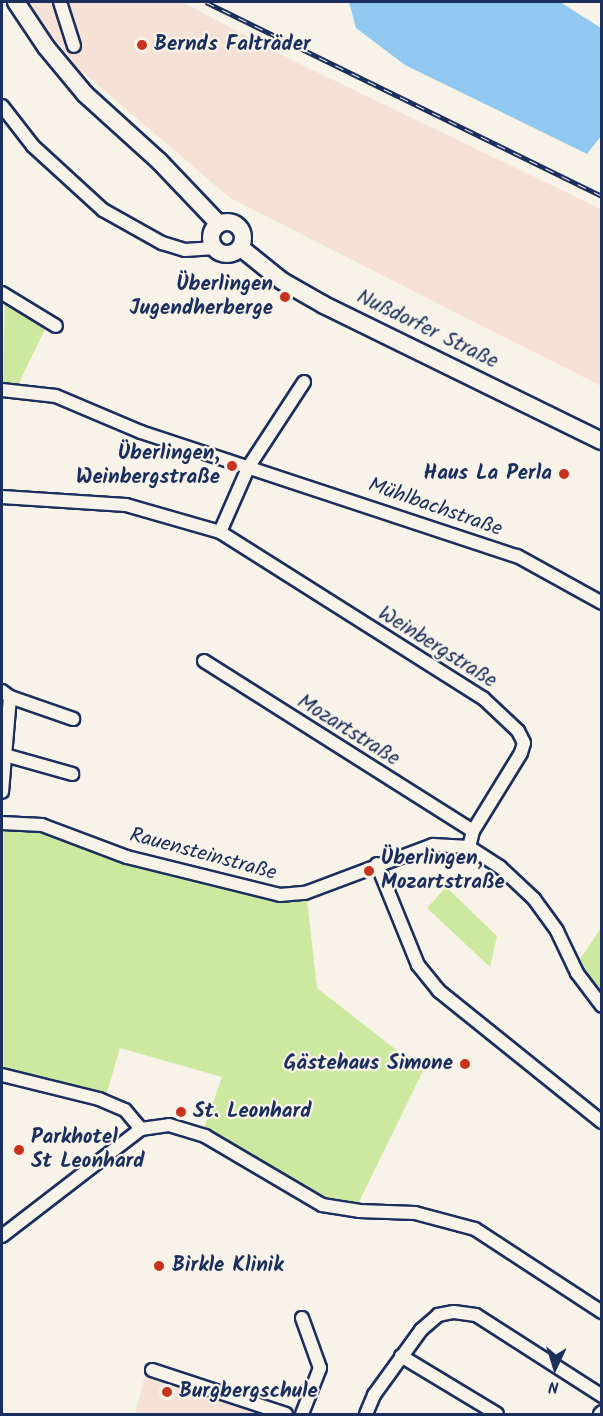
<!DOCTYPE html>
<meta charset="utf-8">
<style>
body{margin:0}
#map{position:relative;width:603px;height:1416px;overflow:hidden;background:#f7f3e8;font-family:Kalam,sans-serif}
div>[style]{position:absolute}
.built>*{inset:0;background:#f6e1d7}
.green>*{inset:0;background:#cde9a0}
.water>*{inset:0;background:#90c8ef}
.roads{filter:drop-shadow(2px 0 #1b2f5e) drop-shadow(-2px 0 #1b2f5e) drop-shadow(0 2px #1b2f5e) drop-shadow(0 -2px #1b2f5e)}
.street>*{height:12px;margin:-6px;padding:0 6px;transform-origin:6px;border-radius:6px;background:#f7f3e8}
.secondary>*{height:16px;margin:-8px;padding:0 8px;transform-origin:8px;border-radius:8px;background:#f7f3e8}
.secondary>.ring{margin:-8px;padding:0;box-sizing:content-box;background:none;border:16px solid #f7f3e8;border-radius:50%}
.rail>*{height:5px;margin-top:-2.5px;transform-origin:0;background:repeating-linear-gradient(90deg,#f7f3e8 0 9px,#1b2f5e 0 18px);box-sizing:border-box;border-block:2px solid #1b2f5e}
.dots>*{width:16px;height:16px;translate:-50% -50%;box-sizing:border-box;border:3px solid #f7f3e8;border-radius:50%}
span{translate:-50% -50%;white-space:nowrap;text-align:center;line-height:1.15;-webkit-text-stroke:4.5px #f7f3e8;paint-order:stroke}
.poi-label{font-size:21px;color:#1b2f5e;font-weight:700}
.left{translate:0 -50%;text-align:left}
.right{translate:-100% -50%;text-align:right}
.street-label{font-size:21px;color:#1b2f5e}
.frame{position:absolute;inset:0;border:3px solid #1b2f5e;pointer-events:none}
.north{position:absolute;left:525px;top:1338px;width:60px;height:60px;-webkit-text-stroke:4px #f7f3e8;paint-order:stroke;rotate:184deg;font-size:16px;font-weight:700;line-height:24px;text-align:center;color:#1b2f5e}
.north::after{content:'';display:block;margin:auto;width:21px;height:27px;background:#1b2f5e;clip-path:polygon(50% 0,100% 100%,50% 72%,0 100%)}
</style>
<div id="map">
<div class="built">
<i style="clip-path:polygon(30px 2px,182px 2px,298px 63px,601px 209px,601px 386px,230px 198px,78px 68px,45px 27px)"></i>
<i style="clip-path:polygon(145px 1376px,259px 1414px,135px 1414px)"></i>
</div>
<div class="green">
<i style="clip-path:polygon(5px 304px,45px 329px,17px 387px,2px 387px)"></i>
<i style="clip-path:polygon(6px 830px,46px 833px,105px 855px,274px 900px,307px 899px,317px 988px,423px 1071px,357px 1206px,322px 1200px,203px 1131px,222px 1077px,120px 1048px,106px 1096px,2px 1070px,2px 832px)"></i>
<i style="clip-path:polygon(446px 887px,497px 936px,490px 967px,427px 908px)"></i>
<i style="clip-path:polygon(601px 928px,601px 995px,579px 961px)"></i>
</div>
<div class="water">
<i style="clip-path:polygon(349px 2px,560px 2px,601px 28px,601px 136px,587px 154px,405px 65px,356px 28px)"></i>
</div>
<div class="roads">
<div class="street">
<i style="left:60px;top:2px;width:46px;rotate:72.3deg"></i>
<i style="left:2px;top:106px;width:51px;rotate:52.2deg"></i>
<i style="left:33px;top:146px;width:95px;rotate:42.4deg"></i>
<i style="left:103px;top:210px;width:68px;rotate:29.2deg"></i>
<i style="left:162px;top:243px;width:24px;rotate:17deg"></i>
<i style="left:185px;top:250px;width:30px;rotate:-4deg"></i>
<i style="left:2px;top:293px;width:63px;rotate:31.4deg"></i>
<i style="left:304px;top:382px;width:100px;rotate:123.2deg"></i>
<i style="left:249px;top:466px;width:72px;rotate:113.7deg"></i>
<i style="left:220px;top:532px;width:311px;rotate:32.3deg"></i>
<i style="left:483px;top:698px;width:48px;rotate:43.3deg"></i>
<i style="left:518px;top:731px;width:13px;rotate:63deg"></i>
<i style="left:524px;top:743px;width:10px;rotate:107deg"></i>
<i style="left:521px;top:753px;width:92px;rotate:121.6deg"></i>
<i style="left:473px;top:831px;width:16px;rotate:104deg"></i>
<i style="left:2px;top:390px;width:54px;rotate:6.3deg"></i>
<i style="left:56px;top:396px;width:92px;rotate:23deg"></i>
<i style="left:141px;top:432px;width:396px;rotate:18.3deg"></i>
<i style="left:517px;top:556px;width:97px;rotate:28.9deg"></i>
<i style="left:2px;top:497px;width:124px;rotate:3.7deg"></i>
<i style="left:126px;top:505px;width:98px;rotate:16deg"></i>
<i style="left:204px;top:661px;width:318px;rotate:32.3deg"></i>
<i style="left:2px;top:691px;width:10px;rotate:37deg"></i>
<i style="left:10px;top:697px;width:95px;rotate:94.8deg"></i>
<i style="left:10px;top:697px;width:67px;rotate:19.2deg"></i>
<i style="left:5px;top:755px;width:70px;rotate:15.8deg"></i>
<i style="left:2px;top:823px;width:40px;rotate:2.9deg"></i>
<i style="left:42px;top:825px;width:91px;rotate:20.6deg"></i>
<i style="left:127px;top:857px;width:158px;rotate:13.9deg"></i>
<i style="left:280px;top:895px;width:25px;rotate:-5deg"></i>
<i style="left:305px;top:893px;width:137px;rotate:-20.6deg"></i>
<i style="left:433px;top:845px;width:36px;rotate:3deg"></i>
<i style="left:469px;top:847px;width:37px;rotate:33deg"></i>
<i style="left:500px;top:867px;width:47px;rotate:43.3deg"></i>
<i style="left:534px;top:899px;width:39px;rotate:54deg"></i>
<i style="left:557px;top:931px;width:47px;rotate:64.5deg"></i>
<i style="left:577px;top:973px;width:41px;rotate:52.9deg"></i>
<i style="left:377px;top:864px;width:109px;rotate:67.9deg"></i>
<i style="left:418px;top:965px;width:33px;rotate:51deg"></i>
<i style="left:439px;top:991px;width:209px;rotate:38.8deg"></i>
<i style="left:2px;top:1075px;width:100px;rotate:13.9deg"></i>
<i style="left:99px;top:1099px;width:28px;rotate:23deg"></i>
<i style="left:125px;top:1110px;width:25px;rotate:50deg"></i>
<i style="left:2px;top:1236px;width:175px;rotate:-37.6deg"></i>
<i style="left:141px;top:1129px;width:28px;rotate:-8deg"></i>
<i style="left:169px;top:1125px;width:38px;rotate:17deg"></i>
<i style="left:205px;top:1136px;width:136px;rotate:30.5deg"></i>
<i style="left:322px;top:1205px;width:37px;rotate:9deg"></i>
<i style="left:359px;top:1211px;width:56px;rotate:2deg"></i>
<i style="left:415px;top:1213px;width:62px;rotate:14.9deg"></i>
<i style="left:475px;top:1229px;width:152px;rotate:33.2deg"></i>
<i style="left:302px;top:1318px;width:53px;rotate:70.2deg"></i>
<i style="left:320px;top:1368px;width:49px;rotate:111.4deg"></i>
<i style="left:401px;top:1356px;width:112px;rotate:31.1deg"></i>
<i style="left:152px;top:1370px;width:141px;rotate:18.2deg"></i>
<i style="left:366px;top:1414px;width:21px;rotate:-67deg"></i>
<i style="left:374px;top:1395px;width:80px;rotate:-54.1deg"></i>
<i style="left:421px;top:1330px;width:23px;rotate:-41deg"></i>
<i style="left:438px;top:1315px;width:16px;rotate:-11deg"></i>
<i style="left:454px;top:1312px;width:22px;rotate:8deg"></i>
<i style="left:476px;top:1315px;width:150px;rotate:32.7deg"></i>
<i style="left:600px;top:1414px;width:3px;rotate:-45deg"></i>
</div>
<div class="secondary">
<i style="left:16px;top:2px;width:54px;rotate:56.3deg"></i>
<i style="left:46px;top:47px;width:61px;rotate:50.3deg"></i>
<i style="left:85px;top:94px;width:100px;rotate:42.2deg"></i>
<i style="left:159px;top:161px;width:87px;rotate:46.4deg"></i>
<i class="ring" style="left:211px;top:222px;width:16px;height:16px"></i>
<i style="left:241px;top:248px;width:53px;rotate:38.8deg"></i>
<i style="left:282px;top:281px;width:48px;rotate:29.7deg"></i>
<i style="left:324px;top:305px;width:309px;rotate:26.1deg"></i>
</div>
</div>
<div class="rail">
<i style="left:206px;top:2px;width:441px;rotate:26.1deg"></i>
</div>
<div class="dots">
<i style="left:142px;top:45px;background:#c8321e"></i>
<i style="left:285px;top:297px;background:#c8321e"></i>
<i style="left:232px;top:466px;background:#c8321e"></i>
<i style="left:564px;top:474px;background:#c8321e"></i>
<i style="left:369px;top:871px;background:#c8321e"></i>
<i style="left:465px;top:1064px;background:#c8321e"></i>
<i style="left:181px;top:1112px;background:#c8321e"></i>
<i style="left:19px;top:1150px;background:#c8321e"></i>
<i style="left:159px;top:1266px;background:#c8321e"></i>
<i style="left:167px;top:1392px;background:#c8321e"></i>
</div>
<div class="poi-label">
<span class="left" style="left:154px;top:45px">Bernds Falträder</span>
<span class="right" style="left:273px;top:297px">Überlingen<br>Jugendherberge</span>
<span class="right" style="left:220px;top:466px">Überlingen,<br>Weinbergstraße</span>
<span class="right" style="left:552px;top:474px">Haus La Perla</span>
<span class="left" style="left:381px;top:871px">Überlingen,<br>Mozartstraße</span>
<span class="right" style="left:453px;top:1064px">Gästehaus Simone</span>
<span class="left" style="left:193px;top:1112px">St. Leonhard</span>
<span class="left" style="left:31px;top:1150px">Parkhotel<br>St Leonhard</span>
<span class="left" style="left:172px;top:1266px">Birkle Klinik</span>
<span class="left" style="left:179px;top:1392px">Burgbergschule</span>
</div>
<div class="street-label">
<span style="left:427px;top:330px;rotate:26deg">Nußdorfer Straße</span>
<span style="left:435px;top:508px;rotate:19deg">Mühlbachstraße</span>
<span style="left:437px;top:648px;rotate:32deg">Weinbergstraße</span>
<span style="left:348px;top:731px;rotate:32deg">Mozartstraße</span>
<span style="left:203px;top:855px;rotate:15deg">Rauensteinstraße</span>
</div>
<div class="frame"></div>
<div class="north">N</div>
</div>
